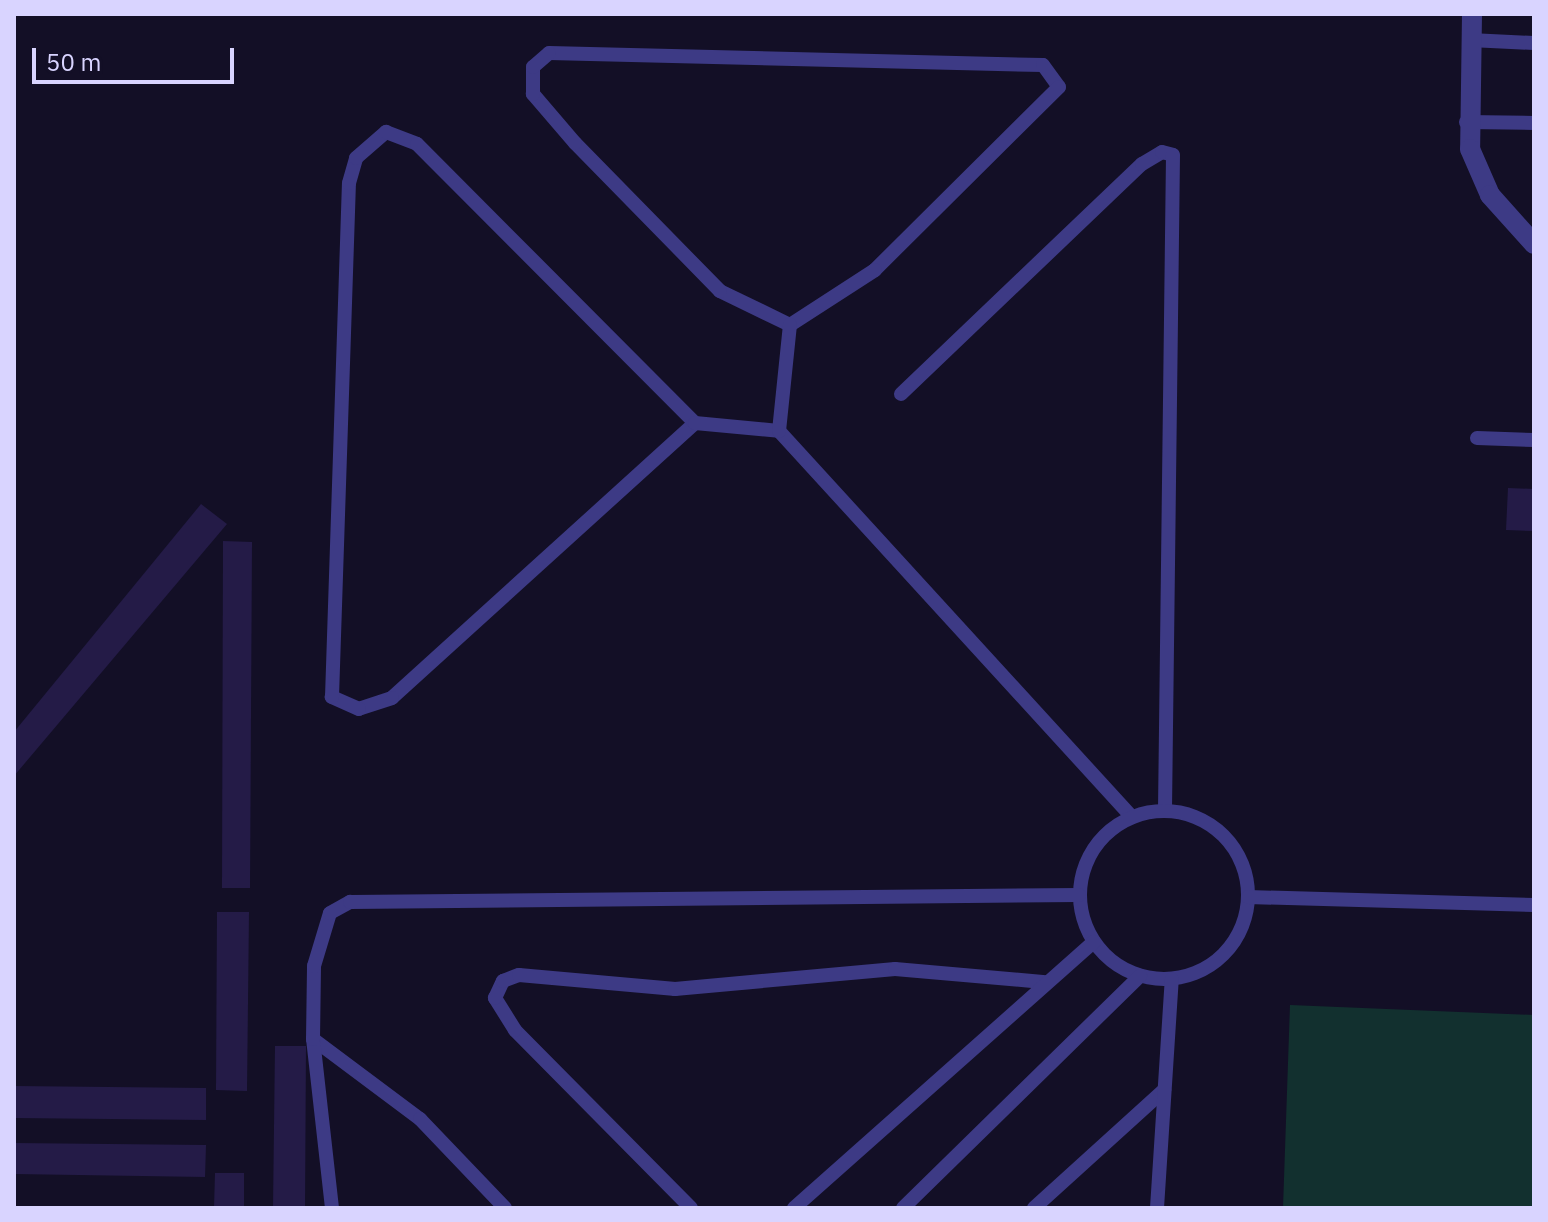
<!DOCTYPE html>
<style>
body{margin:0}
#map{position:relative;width:1548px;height:1222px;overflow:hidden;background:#130f26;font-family:"IBM Plex Sans",sans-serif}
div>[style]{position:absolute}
.green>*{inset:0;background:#12302f}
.building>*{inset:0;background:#241b47}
.service>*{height:14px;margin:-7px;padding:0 7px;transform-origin:7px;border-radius:7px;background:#3d3a85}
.service>.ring{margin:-7px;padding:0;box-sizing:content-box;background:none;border:14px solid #3d3a85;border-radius:50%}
.minor>*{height:20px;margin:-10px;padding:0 10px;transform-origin:10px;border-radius:10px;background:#3d3a85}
span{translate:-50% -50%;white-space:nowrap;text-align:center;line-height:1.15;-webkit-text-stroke:7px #130f26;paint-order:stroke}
.frame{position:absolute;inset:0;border:16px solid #d9d4ff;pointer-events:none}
.scale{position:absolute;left:32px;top:48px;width:202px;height:36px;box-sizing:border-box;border:4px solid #d9d4ff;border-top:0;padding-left:10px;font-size:24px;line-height:28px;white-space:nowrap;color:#d9d4ff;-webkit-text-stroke:6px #130f26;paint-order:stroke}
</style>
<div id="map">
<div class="green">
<i style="clip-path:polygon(1290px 1005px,1534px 1015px,1534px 1208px,1283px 1208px)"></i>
</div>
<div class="building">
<i style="clip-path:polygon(1508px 488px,1534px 489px,1534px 531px,1506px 530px)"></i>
<i style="clip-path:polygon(201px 504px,227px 524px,14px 776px,14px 732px)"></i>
<i style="clip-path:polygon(223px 541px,252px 542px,250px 888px,222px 888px)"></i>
<i style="clip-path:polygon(217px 912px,249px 912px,247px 1091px,216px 1090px)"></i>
<i style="clip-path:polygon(275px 1046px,306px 1046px,305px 1208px,273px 1208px)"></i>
<i style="clip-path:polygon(14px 1086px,206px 1088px,206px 1120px,14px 1118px)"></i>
<i style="clip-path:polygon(14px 1143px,206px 1145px,205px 1177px,14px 1174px)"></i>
<i style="clip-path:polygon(215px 1173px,244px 1173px,244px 1208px,214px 1208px)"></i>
</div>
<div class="service">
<i style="left:1470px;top:40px;width:64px;rotate:2.7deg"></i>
<i style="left:549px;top:53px;width:494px;rotate:1.4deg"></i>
<i style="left:1043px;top:65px;width:27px;rotate:54deg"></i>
<i style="left:1059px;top:87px;width:260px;rotate:135.2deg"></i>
<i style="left:875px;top:270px;width:101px;rotate:147.1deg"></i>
<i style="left:790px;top:325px;width:78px;rotate:-154.1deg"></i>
<i style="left:720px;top:291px;width:207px;rotate:-134.4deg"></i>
<i style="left:575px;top:143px;width:65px;rotate:-130.6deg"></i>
<i style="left:533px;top:94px;width:27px;rotate:-90deg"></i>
<i style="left:533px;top:67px;width:21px;rotate:-41deg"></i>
<i style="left:1466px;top:122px;width:68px;rotate:0.8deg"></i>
<i style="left:901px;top:394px;width:333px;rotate:-43.7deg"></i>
<i style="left:1142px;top:164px;width:23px;rotate:-31deg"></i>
<i style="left:1162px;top:152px;width:11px;rotate:15deg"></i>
<i style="left:1173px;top:155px;width:656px;rotate:90.7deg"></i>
<i style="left:695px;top:423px;width:409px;rotate:137.8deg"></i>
<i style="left:392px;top:698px;width:35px;rotate:162deg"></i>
<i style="left:359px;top:709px;width:30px;rotate:-156deg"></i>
<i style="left:332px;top:697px;width:514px;rotate:-88.11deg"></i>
<i style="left:349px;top:183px;width:26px;rotate:-74deg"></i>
<i style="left:356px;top:158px;width:40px;rotate:-41deg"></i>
<i style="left:386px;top:132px;width:33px;rotate:21deg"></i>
<i style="left:417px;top:144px;width:394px;rotate:45.1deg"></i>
<i style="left:695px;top:423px;width:84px;rotate:5.4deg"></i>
<i style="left:779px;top:431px;width:523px;rotate:47.56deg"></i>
<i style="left:779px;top:431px;width:107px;rotate:-84.1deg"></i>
<i style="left:1477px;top:438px;width:57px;rotate:2deg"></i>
<i class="ring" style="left:1080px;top:811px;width:154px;height:154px"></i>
<i style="left:1248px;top:897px;width:286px;rotate:1.6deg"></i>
<i style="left:313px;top:1039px;width:134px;rotate:36.8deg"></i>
<i style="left:420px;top:1119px;width:123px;rotate:46.3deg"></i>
<i style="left:332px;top:1208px;width:170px;rotate:-96.4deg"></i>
<i style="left:313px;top:1039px;width:73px;rotate:-89.2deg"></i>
<i style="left:314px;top:966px;width:55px;rotate:-73.2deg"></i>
<i style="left:330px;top:913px;width:23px;rotate:-29deg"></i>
<i style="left:350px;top:902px;width:729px;rotate:-0.55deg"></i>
<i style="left:691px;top:1208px;width:250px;rotate:-134.7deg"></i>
<i style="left:515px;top:1030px;width:38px;rotate:-122deg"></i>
<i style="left:495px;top:998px;width:19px;rotate:-65deg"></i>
<i style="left:503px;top:981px;width:17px;rotate:-21deg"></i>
<i style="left:519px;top:975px;width:157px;rotate:5.1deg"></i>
<i style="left:675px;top:989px;width:221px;rotate:-5.2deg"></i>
<i style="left:895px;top:969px;width:151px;rotate:5deg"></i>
<i style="left:794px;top:1208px;width:401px;rotate:-41.6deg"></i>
<i style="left:903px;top:1208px;width:332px;rotate:-44.4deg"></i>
<i style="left:1034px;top:1208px;width:176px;rotate:-42.2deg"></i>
<i style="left:1157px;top:1208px;width:229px;rotate:-86.3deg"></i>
</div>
<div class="minor">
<i style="left:1472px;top:14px;width:135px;rotate:90.8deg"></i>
<i style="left:1470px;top:149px;width:50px;rotate:66.5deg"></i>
<i style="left:1490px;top:195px;width:66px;rotate:48.1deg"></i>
</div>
<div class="frame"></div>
<div class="scale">50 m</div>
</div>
